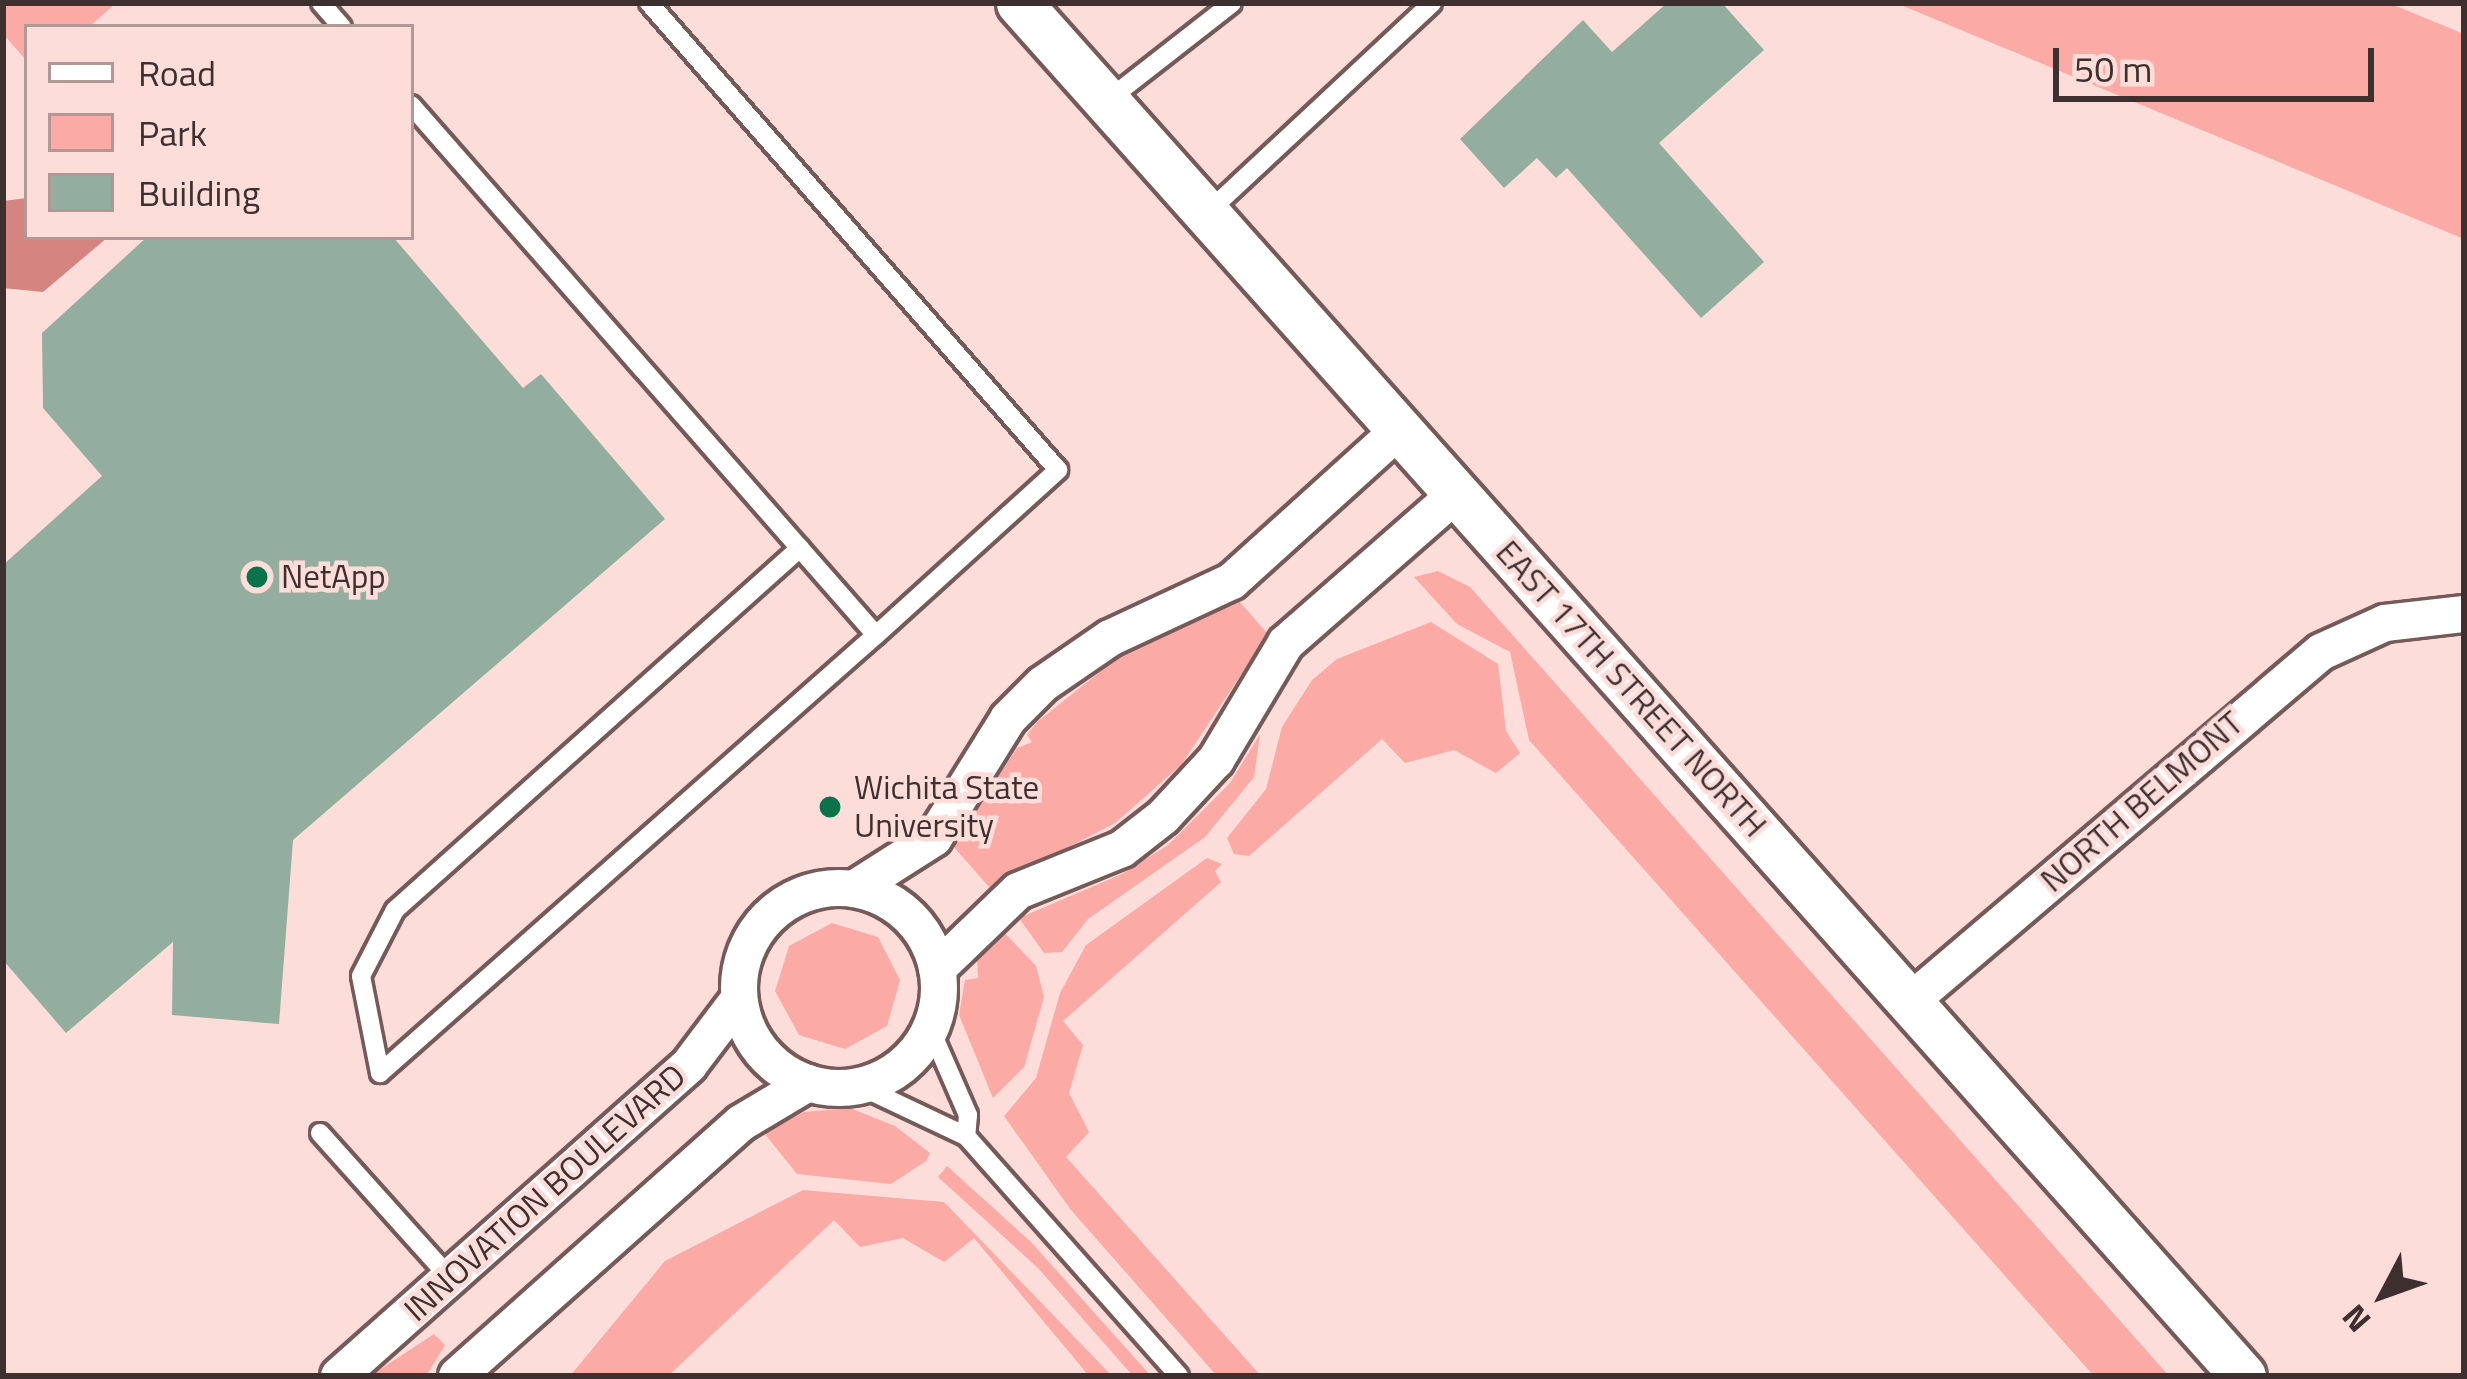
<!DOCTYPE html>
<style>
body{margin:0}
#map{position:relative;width:2467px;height:1379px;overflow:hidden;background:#fdddda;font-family:"Titillium Web",sans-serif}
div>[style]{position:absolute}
.green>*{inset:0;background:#fbaaa5}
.water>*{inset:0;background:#d58480}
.building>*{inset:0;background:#93ad9e}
.roads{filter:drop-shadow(3px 0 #755a59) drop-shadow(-3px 0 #755a59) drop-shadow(0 3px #755a59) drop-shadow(0 -3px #755a59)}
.service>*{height:18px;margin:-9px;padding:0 9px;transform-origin:9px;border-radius:9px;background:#fff}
.minor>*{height:36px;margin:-18px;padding:0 18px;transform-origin:18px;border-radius:18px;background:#fff}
.minor>.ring{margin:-18px;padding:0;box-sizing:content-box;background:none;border:36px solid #fff;border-radius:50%}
.tertiary>*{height:45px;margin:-22.5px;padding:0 22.5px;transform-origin:22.5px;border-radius:22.5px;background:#fff}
.dots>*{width:33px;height:33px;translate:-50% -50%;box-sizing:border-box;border:6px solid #fdddda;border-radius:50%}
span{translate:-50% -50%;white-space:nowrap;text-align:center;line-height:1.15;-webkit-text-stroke:9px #fdddda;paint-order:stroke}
.poi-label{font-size:33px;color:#3d302f}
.left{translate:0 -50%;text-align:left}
.street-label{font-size:33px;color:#3d302f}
.frame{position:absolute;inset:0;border:6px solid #3d302f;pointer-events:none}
.legend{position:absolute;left:24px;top:24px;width:390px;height:216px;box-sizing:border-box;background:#fdddda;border:3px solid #b09896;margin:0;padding:15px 21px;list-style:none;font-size:36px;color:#3d302f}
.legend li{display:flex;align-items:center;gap:24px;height:60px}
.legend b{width:60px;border:3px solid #b09896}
.north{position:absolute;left:2323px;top:1235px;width:120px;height:120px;-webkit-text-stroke:9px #fdddda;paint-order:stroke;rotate:229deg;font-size:33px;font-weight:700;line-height:48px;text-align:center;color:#3d302f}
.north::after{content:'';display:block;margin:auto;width:42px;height:54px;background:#3d302f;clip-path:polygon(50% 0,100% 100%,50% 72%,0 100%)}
.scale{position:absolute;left:2053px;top:48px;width:321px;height:54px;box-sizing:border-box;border:6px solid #3d302f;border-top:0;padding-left:15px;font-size:36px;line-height:42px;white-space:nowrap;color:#3d302f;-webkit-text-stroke:9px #fdddda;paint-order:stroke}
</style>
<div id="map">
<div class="green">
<i style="clip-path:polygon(3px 3px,116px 3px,89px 27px,27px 27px,27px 61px,3px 34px)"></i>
<i style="clip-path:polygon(1896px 3px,2389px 3px,2464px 34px,2464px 239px)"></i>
<i style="clip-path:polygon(1438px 571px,1470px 587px,2169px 1376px,2094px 1376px,1529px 740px,1510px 652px,1457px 624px,1414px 577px)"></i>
<i style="clip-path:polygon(1238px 600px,1268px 634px,1181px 765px,1115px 823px,990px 888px,953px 846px,1017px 748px,1032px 742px,1027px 735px,1037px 722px,1116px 659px)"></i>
<i style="clip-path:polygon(1431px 622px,1498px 664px,1506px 731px,1520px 753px,1496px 773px,1454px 750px,1405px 763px,1382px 739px,1249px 856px,1234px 854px,1227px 838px,1266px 789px,1282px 727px,1312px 680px,1337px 659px)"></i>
<i style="clip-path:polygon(1260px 734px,1254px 777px,1205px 837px,1088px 919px,1062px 952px,1044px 953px,1019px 918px,1122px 874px,1168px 845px,1230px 783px)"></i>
<i style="clip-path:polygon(1207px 858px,1222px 864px,1215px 871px,1221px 882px,1063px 1021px,1083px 1045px,1069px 1093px,1089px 1132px,1066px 1157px,1261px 1376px,1217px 1376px,1071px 1210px,1004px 1116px,1036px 1078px,1060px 993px,1086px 945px)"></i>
<i style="clip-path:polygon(832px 923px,878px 937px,900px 980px,887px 1026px,845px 1049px,799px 1035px,775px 991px,789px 946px)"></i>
<i style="clip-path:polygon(1002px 930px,1036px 966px,1044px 997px,1024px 1067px,993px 1098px,959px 1015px,965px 980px,978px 978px,977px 958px)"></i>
<i style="clip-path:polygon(850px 1108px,895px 1126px,930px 1153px,926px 1161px,891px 1184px,797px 1174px,764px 1133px,804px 1112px)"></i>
<i style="clip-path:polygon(947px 1166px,1031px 1242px,1151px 1376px,1133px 1376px,1038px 1268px,938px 1177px)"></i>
<i style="clip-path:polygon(803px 1190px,944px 1202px,1112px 1376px,1089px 1376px,974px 1238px,944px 1262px,903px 1238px,860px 1247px,834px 1220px,668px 1376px,570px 1376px,665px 1261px)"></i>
<i style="clip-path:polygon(434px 1334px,445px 1345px,426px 1376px,370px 1376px)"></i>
</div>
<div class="water">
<i style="clip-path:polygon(27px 198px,27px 237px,108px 237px,43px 292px,3px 288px,3px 201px)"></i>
</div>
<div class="building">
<i style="clip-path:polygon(1667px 3px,1722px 3px,1764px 50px,1659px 143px,1764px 262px,1701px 318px,1567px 168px,1556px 178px,1537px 158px,1504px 188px,1460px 139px,1583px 20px,1612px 52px)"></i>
<i style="clip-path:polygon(147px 237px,393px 237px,523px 388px,541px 374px,665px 519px,293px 840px,279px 1024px,172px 1015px,173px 942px,66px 1033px,3px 960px,3px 565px,102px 476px,43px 408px,42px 333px)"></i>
</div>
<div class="roads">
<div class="service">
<i style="left:321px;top:3px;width:32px;rotate:49deg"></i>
<i style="left:1108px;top:100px;width:157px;rotate:-38deg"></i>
<i style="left:411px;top:105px;width:705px;rotate:48.74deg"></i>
<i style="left:876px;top:635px;width:246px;rotate:-42.2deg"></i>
<i style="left:1058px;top:470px;width:621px;rotate:-131.21deg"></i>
<i style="left:1206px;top:214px;width:309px;rotate:-43deg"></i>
<i style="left:800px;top:548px;width:543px;rotate:138.21deg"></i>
<i style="left:395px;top:910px;width:74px;rotate:117.3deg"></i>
<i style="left:361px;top:976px;width:99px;rotate:78.9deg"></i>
<i style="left:380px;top:1073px;width:662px;rotate:-41.45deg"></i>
<i style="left:930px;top:1028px;width:95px;rotate:66.4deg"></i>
<i style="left:968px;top:1115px;width:21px;rotate:95deg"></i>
<i style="left:860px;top:1086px;width:117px;rotate:25.3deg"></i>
<i style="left:966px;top:1136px;width:321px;rotate:48.4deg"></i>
<i style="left:320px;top:1133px;width:195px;rotate:48.1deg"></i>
</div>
<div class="minor">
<i class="ring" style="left:739px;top:888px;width:164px;height:164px"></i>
<i style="left:854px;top:889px;width:95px;rotate:-32.5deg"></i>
<i style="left:934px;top:838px;width:140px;rotate:-58.1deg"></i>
<i style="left:1008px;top:719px;width:49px;rotate:-45deg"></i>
<i style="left:1043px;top:684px;width:81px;rotate:-34.5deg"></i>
<i style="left:1110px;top:638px;width:135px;rotate:-25deg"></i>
<i style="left:1232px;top:581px;width:224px;rotate:-42.1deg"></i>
<i style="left:937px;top:969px;width:112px;rotate:-43.9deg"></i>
<i style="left:1018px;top:891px;width:112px;rotate:-22deg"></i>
<i style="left:1122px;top:849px;width:52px;rotate:-38deg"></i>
<i style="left:1163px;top:817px;width:78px;rotate:-47.1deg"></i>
<i style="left:1216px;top:760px;width:136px;rotate:-59.1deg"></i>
<i style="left:1286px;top:643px;width:225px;rotate:-41.2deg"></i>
<i style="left:1912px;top:1000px;width:537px;rotate:-40.39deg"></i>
<i style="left:2321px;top:652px;width:70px;rotate:-24.4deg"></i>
<i style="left:2385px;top:623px;width:80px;rotate:-6.5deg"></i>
<i style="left:339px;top:1376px;width:468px;rotate:-41.6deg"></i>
<i style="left:689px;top:1065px;width:83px;rotate:-52.9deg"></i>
<i style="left:457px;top:1376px;width:380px;rotate:-41.7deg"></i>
<i style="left:741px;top:1123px;width:78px;rotate:-30.8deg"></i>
</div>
<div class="tertiary">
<i style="left:1019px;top:3px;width:1839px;rotate:48.28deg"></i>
</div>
</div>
<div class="dots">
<i style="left:257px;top:577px;background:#0b734b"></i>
<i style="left:830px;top:807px;background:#0b734b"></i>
</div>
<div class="poi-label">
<span class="left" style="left:281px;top:577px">NetApp</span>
<span class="left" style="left:854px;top:807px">Wichita State<br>University</span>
</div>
<div class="street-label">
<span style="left:1631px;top:689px;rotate:48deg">EAST 17TH STREET NORTH</span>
<span style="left:2142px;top:802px;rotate:-41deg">NORTH BELMONT</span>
<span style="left:545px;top:1193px;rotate:-42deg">INNOVATION BOULEVARD</span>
</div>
<div class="frame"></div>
<ul class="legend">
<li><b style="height:15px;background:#fff"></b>Road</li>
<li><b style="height:33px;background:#fbaaa5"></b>Park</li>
<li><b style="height:33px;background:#93ad9e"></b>Building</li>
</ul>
<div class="north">N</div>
<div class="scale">50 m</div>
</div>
